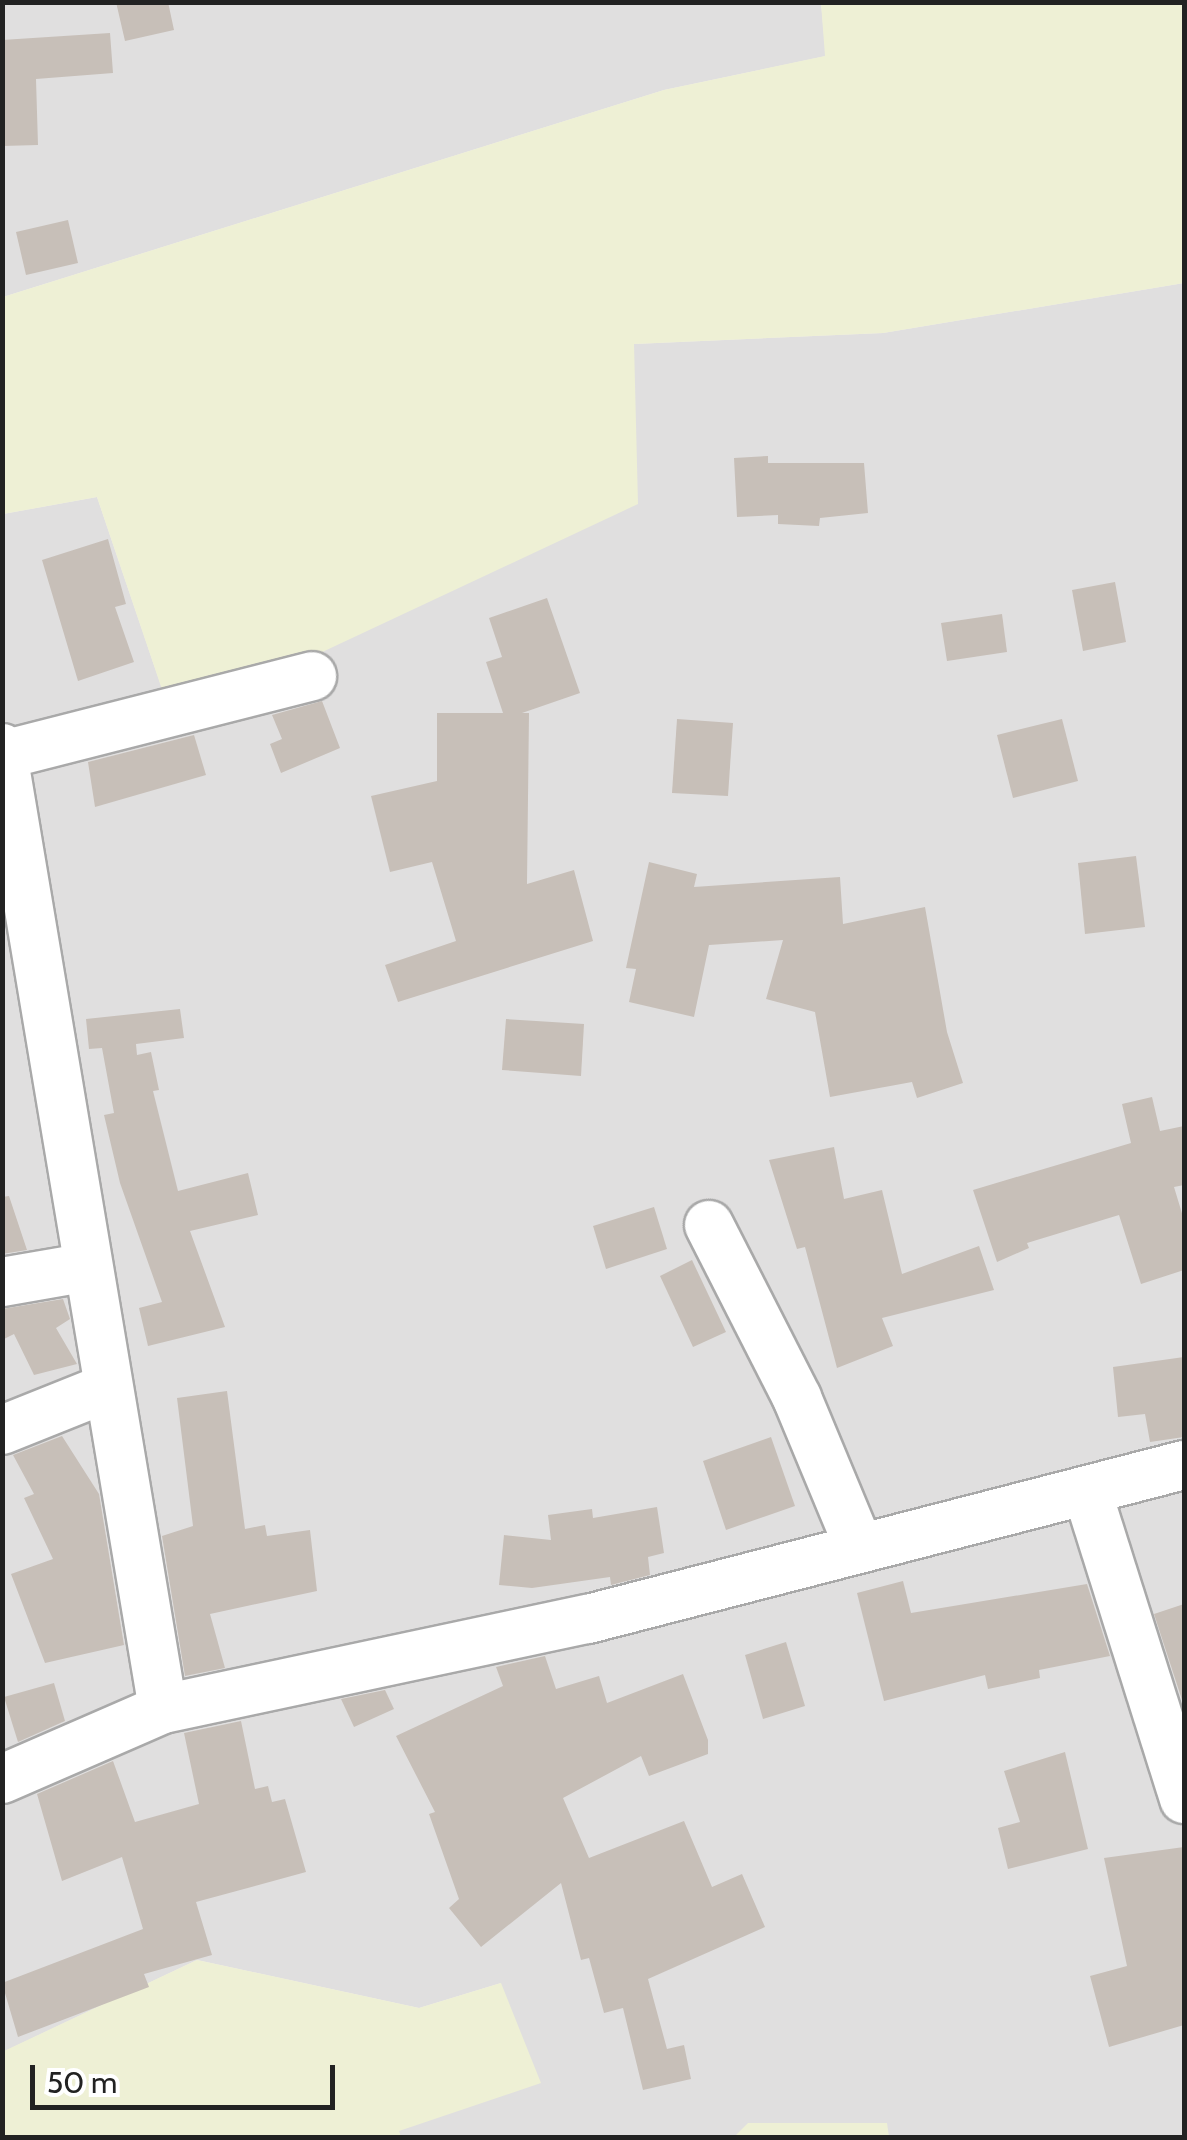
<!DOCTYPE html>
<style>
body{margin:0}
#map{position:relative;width:1187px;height:2140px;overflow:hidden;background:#f2efe9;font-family:Cabin,sans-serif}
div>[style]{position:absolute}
.residential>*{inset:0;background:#e0dfdf}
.farmland>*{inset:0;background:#eef0d5}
.building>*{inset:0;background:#c7bfb8}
.roads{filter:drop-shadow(2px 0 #a9a9a9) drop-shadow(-2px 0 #a9a9a9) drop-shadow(0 2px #a9a9a9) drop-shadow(0 -2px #a9a9a9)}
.minor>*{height:48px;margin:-24px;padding:0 24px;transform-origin:24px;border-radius:24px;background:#fff}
span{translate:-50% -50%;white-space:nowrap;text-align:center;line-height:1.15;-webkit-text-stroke:10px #fff;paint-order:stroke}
.frame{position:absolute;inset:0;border:5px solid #222;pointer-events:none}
.scale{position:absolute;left:30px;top:2065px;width:305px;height:45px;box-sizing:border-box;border:5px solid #222;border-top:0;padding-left:12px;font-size:30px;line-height:35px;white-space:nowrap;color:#222;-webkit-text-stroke:8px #fff;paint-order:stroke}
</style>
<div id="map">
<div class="residential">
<i style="clip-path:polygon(3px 3px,821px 3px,826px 56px,664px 90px,3px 297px)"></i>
<i style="clip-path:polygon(1184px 283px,1184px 2137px,889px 2138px,886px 2123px,749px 2123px,734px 2138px,401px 2137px,398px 2131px,501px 1983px,419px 2008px,197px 1960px,3px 2052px,3px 514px,97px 497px,173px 721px,634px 344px,883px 333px)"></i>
</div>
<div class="farmland">
<i style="clip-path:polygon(821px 3px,1184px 3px,1184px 283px,883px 333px,634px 344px,638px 504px,173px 722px,97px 497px,3px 514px,3px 297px,664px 90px,825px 56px)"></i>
<i style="clip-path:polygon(197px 1960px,419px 2008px,501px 1983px,541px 2083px,399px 2131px,401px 2137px,3px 2137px,2px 2052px)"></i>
<i style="clip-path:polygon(748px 2123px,887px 2123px,889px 2137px,734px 2137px)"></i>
</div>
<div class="building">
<i style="clip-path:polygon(116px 2px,168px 2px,174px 30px,125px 41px)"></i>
<i style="clip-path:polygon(110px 33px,113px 73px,36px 79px,38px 145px,2px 146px,2px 40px)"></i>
<i style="clip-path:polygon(68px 220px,78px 263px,26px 275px,16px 232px)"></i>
<i style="clip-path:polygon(768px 456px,768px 463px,864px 463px,868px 513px,820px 518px,819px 526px,778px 524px,778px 515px,737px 517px,734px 458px)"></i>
<i style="clip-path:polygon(108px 539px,126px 604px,115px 607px,134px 662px,78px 681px,42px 560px)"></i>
<i style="clip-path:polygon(1115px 582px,1126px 642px,1083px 651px,1072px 590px)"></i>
<i style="clip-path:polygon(547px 598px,580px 693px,522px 713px,529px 713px,527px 884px,574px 870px,593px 941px,398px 1002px,385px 965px,456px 941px,432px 862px,390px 872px,371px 796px,437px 781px,437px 713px,503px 713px,486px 662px,502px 657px,489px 618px)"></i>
<i style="clip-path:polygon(1002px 614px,1007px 652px,947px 661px,941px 623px)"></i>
<i style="clip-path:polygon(322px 701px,340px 748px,281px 773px,270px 744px,282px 739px,272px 715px)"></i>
<i style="clip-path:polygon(677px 719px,733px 723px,728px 796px,672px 793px)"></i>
<i style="clip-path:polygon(1062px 719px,1078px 781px,1013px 798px,997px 735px)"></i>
<i style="clip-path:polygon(194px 735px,206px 775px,95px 807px,88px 762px)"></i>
<i style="clip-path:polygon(1136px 856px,1145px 927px,1085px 934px,1078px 863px)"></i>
<i style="clip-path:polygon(649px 862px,697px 874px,694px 887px,840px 877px,843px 924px,925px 907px,947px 1032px,963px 1083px,917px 1098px,912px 1082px,830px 1097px,815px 1012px,766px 999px,783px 940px,709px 945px,694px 1017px,629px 1002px,636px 969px,626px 968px)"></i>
<i style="clip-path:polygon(180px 1009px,184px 1038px,136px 1044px,137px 1055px,151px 1052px,159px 1090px,153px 1091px,178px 1191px,248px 1173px,258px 1215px,190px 1231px,225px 1327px,148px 1346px,139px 1308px,162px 1302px,120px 1183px,104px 1115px,114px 1113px,102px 1048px,89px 1049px,86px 1019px)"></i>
<i style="clip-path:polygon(506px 1019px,584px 1024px,581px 1076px,502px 1070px)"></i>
<i style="clip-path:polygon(1152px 1097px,1160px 1131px,1184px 1126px,1184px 1185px,1174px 1187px,1184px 1220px,1184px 1270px,1141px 1284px,1119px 1215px,1027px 1243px,1029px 1248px,997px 1262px,973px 1190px,1131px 1143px,1122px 1104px)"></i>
<i style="clip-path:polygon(834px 1147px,844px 1199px,882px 1190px,902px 1274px,979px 1246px,994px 1290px,882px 1318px,893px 1346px,837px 1368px,805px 1247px,797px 1249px,769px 1160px)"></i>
<i style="clip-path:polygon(9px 1196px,27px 1250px,2px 1254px,2px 1197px)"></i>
<i style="clip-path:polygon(654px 1207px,667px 1249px,606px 1269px,593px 1226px)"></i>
<i style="clip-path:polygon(692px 1260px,726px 1332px,693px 1347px,660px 1276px)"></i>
<i style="clip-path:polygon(63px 1299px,70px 1319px,56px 1328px,77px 1364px,34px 1375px,14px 1334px,2px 1340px,2px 1309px)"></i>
<i style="clip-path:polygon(1184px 1357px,1184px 1437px,1150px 1442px,1145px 1414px,1118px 1417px,1113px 1367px)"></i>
<i style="clip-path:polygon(227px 1391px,245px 1529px,265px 1525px,267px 1536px,310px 1530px,317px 1591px,210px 1614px,225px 1668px,185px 1676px,162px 1536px,193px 1526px,177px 1398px)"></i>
<i style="clip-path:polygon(62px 1436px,99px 1494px,124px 1645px,45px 1663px,11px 1574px,53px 1559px,24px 1498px,34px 1494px,13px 1455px)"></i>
<i style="clip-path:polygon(771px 1437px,795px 1506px,726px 1530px,703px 1461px)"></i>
<i style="clip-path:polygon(657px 1507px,664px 1553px,648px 1557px,650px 1575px,611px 1585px,610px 1577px,532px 1588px,499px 1585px,504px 1535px,551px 1540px,548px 1515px,592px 1509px,593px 1518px)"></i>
<i style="clip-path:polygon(903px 1581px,911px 1613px,1087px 1584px,1110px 1656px,1039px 1670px,1040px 1678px,988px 1689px,985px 1675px,884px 1701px,857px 1593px)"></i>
<i style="clip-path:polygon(1184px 1604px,1184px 1706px,1154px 1614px)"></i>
<i style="clip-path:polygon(786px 1642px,805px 1706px,763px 1719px,745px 1655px)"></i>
<i style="clip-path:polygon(545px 1656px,556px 1689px,599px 1676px,607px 1703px,683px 1674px,708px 1740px,708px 1754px,649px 1776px,641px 1756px,563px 1798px,589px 1858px,684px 1821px,712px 1887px,742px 1874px,765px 1927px,648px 1979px,667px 2049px,684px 2045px,691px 2079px,643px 2090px,623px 2008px,604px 2013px,589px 1958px,581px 1960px,561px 1883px,481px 1947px,449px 1908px,459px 1899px,429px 1814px,435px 1812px,396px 1736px,503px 1686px,496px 1667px)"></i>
<i style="clip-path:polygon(54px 1683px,65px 1721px,18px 1742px,4px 1697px)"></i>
<i style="clip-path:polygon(385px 1690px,394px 1709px,354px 1727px,341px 1699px)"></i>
<i style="clip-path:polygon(241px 1721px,255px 1789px,268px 1786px,272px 1802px,285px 1799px,306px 1872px,196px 1902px,212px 1955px,144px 1974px,149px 1987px,18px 2037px,2px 1983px,143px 1929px,122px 1857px,62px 1881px,37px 1794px,113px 1761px,135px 1822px,199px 1804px,184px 1733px)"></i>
<i style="clip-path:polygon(1065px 1752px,1088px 1849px,1008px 1869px,998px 1828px,1020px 1822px,1004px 1771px)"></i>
<i style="clip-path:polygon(1184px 1847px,1184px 2025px,1109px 2047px,1090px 1976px,1127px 1966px,1104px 1858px)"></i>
</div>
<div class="roads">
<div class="minor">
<i style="left:2px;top:748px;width:974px;rotate:80.49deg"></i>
<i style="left:3px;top:755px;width:319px;rotate:-14.3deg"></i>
<i style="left:709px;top:1225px;width:194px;rotate:63deg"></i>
<i style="left:797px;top:1398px;width:161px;rotate:67.4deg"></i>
<i style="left:2px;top:1282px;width:87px;rotate:-9.9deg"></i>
<i style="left:2px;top:1430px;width:113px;rotate:-21.8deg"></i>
<i style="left:1087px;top:1491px;width:323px;rotate:72.5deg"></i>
<i style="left:2px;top:1779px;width:176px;rotate:-23.5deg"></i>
<i style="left:163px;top:1709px;width:434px;rotate:-12deg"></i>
<i style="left:588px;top:1619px;width:616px;rotate:-14.49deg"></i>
</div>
</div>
<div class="frame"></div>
<div class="scale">50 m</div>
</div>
